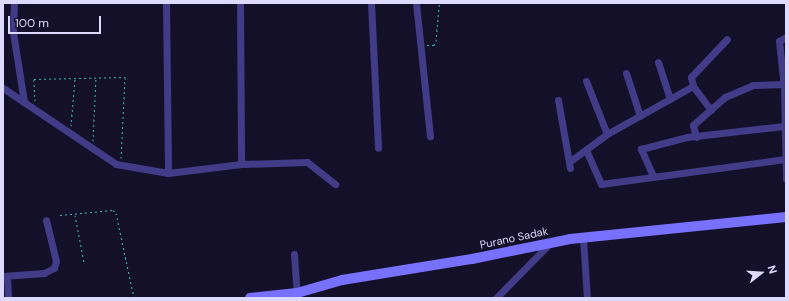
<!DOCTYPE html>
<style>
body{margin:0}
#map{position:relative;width:789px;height:301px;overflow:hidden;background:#151029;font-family:"DM Sans",sans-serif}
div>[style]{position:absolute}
.path>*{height:1px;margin-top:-0.5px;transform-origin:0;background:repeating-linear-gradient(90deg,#30bcb8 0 2px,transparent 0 5px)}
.street>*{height:7px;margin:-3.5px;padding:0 3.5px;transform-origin:3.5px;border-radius:3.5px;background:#413b88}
.secondary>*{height:10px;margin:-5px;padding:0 5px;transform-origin:5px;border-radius:5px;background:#7870ff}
span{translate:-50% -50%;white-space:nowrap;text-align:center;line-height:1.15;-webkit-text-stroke:4px #151029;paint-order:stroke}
.street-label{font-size:11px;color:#ded9ff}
.frame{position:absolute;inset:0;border:4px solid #ded9ff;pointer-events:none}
.north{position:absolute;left:741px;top:253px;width:40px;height:40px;-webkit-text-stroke:3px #151029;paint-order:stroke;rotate:73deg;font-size:11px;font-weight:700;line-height:16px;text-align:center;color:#ded9ff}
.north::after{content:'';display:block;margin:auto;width:14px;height:18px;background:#ded9ff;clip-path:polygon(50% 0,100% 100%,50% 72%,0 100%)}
.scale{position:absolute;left:8px;top:16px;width:93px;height:18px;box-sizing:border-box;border:2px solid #ded9ff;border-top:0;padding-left:5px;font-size:12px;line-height:14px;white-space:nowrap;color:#ded9ff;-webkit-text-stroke:3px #151029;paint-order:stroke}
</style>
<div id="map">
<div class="path">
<i style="left:427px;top:45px;width:7px"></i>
<i style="left:434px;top:45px;width:4px;rotate:-63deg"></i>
<i style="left:436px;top:41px;width:38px;rotate:-85deg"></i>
<i style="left:35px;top:101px;width:22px;rotate:-93deg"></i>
<i style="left:34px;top:79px;width:91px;rotate:-1.3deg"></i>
<i style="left:125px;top:77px;width:81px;rotate:92.8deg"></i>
<i style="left:71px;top:126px;width:48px;rotate:-85.2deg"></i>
<i style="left:93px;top:141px;width:63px;rotate:-87.3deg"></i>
<i style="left:60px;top:215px;width:53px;rotate:-5.4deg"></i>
<i style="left:113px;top:210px;width:4px;rotate:45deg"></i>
<i style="left:116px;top:213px;width:87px;rotate:78deg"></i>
<i style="left:75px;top:215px;width:48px;rotate:79.2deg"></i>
</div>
<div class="street">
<i style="left:14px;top:3px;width:29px;rotate:92deg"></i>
<i style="left:13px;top:32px;width:71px;rotate:81.1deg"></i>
<i style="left:166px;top:3px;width:170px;rotate:89.3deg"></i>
<i style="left:240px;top:3px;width:161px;rotate:89.6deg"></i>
<i style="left:371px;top:3px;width:145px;rotate:87.2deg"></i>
<i style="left:416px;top:3px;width:134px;rotate:84deg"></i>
<i style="left:786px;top:37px;width:8px;rotate:150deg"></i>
<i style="left:779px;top:41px;width:47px;rotate:83.9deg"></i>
<i style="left:784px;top:88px;width:91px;rotate:88.7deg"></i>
<i style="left:658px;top:62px;width:39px;rotate:72deg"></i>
<i style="left:626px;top:73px;width:45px;rotate:72deg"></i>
<i style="left:586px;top:81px;width:57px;rotate:68.4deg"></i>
<i style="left:3px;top:88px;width:136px;rotate:33.9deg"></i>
<i style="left:116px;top:164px;width:53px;rotate:9.8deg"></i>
<i style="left:168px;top:173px;width:74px;rotate:-7deg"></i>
<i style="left:241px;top:164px;width:66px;rotate:-1.7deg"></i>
<i style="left:307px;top:162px;width:36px;rotate:38deg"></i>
<i style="left:558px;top:100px;width:69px;rotate:80deg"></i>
<i style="left:711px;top:110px;width:30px;rotate:-127deg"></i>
<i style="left:693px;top:86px;width:9px;rotate:-103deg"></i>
<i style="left:691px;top:77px;width:52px;rotate:-46.5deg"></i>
<i style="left:696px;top:137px;width:12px;rotate:-104deg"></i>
<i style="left:693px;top:125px;width:43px;rotate:-41.2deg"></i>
<i style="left:725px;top:97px;width:30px;rotate:-23deg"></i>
<i style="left:753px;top:85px;width:30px;rotate:-2deg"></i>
<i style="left:586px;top:150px;width:37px;rotate:66deg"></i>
<i style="left:601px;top:184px;width:186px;rotate:-7.7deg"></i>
<i style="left:569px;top:162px;width:47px;rotate:-36.4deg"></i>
<i style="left:607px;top:134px;width:98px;rotate:-29.2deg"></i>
<i style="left:653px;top:176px;width:30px;rotate:-114deg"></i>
<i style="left:641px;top:149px;width:48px;rotate:-14.6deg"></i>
<i style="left:687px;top:137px;width:98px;rotate:-6.5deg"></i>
<i style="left:583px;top:238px;width:60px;rotate:86.2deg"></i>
<i style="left:294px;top:254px;width:39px;rotate:86deg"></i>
<i style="left:3px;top:276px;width:41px;rotate:-4.2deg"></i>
<i style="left:44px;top:273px;width:11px;rotate:-27deg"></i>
<i style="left:54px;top:268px;width:7px;rotate:-74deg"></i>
<i style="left:56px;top:261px;width:42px;rotate:-103.7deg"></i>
<i style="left:7px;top:276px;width:22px;rotate:87deg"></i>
<i style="left:496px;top:298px;width:77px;rotate:-45.5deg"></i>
</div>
<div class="secondary">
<i style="left:250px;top:298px;width:47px;rotate:-6.1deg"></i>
<i style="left:297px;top:293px;width:47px;rotate:-16.1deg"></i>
<i style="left:342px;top:280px;width:132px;rotate:-9.2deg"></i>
<i style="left:472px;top:259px;width:100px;rotate:-11.5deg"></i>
<i style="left:570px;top:239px;width:217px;rotate:-5.8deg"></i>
</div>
<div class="street-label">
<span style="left:514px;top:238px;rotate:-12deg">Purano Sadak</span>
</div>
<div class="frame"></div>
<div class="north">N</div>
<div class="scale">100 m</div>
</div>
